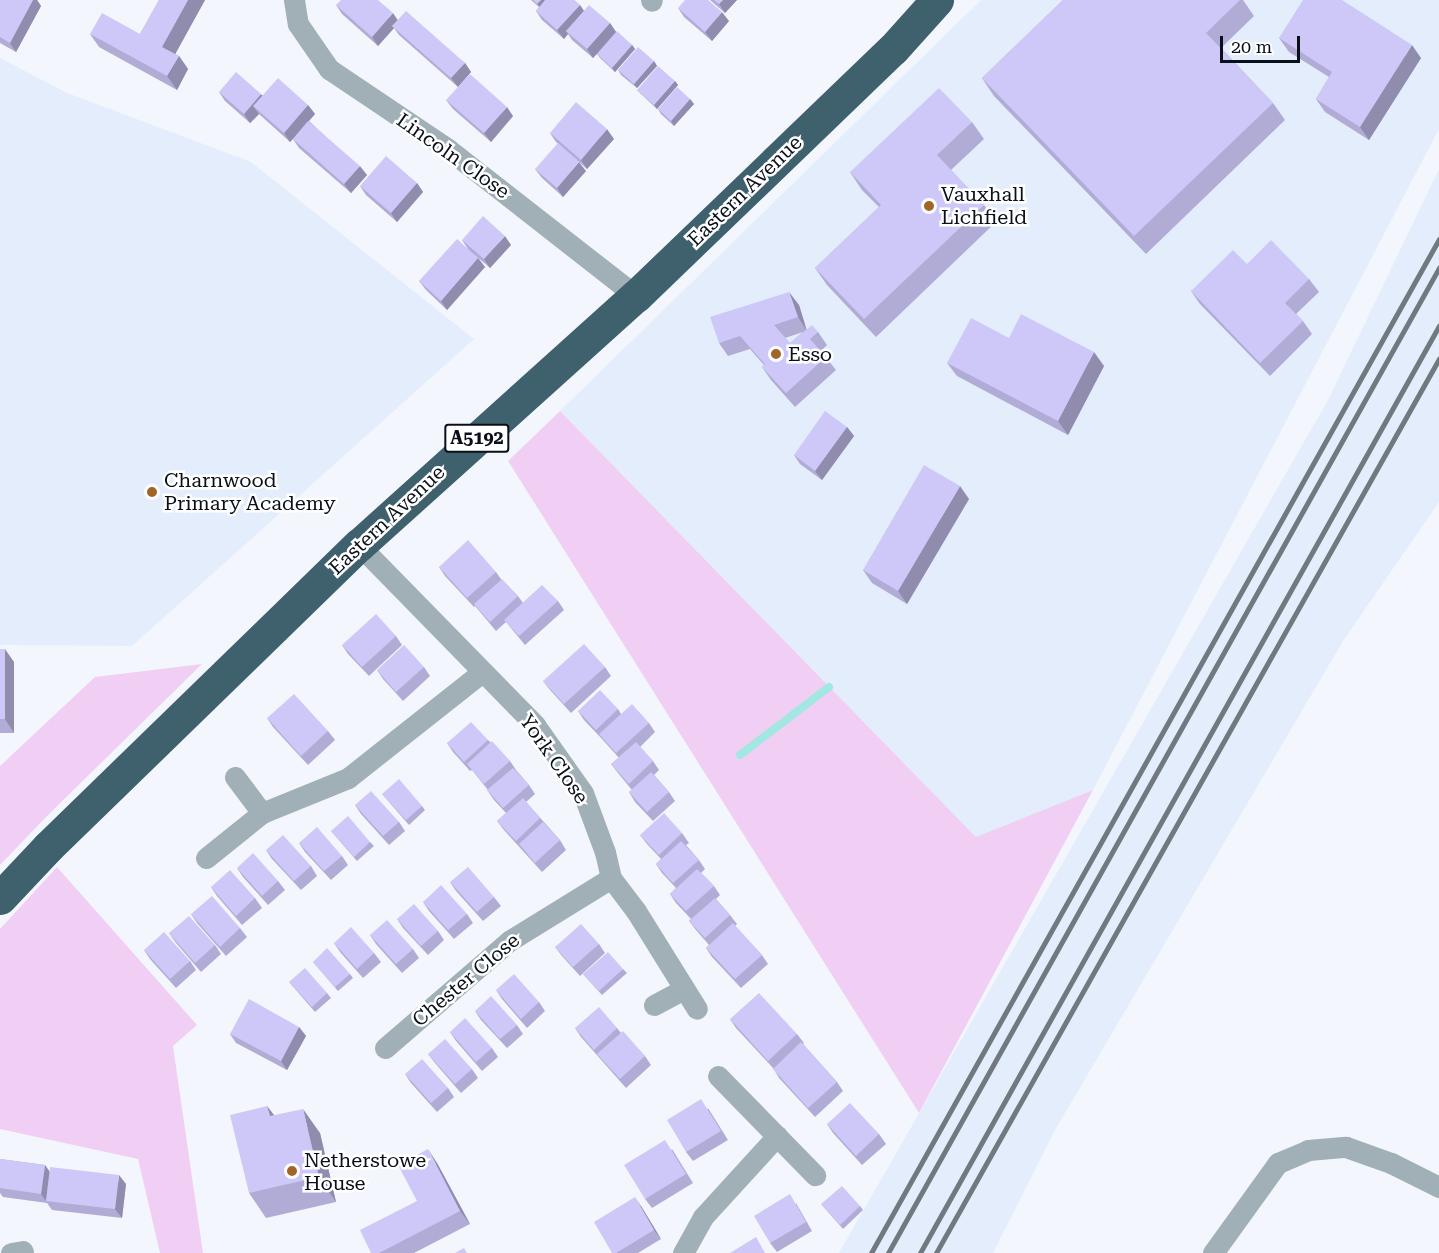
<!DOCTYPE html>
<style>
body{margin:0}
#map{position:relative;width:1439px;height:1253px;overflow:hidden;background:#f3f7fd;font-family:"Roboto Serif",serif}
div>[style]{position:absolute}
.built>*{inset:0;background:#e3edfb}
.green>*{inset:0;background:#f1cff4}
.stream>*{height:8px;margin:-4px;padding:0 4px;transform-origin:4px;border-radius:4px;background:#a3e7e2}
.street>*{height:21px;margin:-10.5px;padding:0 10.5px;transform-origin:10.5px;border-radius:10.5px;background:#a1b0b7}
.highway>*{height:33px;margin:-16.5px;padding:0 16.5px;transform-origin:16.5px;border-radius:16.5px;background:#3f606d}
.rail>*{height:4.5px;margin:-2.25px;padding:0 2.25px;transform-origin:2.25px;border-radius:2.25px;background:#727880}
.wall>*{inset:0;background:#b1acd6}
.shaded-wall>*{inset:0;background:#908cae}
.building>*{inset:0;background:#cec8f9}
.dots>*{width:16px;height:16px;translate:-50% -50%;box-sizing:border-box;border:3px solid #fff;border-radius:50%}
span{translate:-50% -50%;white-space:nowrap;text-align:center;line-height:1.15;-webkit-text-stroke:5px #fff;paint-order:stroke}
.shield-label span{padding:2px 4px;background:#fff;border:2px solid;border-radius:4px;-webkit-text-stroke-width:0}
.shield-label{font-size:18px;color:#091019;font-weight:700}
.street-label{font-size:20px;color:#091019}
.poi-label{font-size:20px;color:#091019}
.left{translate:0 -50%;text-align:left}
.scale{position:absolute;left:1220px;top:36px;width:80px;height:27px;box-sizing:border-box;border:3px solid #091019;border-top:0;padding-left:8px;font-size:18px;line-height:21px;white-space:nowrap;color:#091019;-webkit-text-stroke:4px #fff;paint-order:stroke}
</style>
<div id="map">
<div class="built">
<i style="clip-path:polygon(981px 0,1439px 0,1439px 129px,1093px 790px,977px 838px,560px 411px)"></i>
<i style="clip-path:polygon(0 58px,67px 93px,251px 162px,474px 339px,132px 646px,0 645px)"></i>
<i style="clip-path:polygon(1439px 169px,1439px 502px,1343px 641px,1055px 1130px,993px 1253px,839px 1253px,1328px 400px)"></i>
</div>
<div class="green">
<i style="clip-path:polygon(560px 411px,976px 837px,1093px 790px,919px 1113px,508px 461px)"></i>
<i style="clip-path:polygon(202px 664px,49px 814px,0 865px,0 766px,95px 677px)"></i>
<i style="clip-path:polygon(57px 867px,197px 1025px,173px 1046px,203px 1253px,160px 1253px,138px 1159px,0 1129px,0 929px)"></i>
</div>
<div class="stream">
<i style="left:740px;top:755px;width:112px;rotate:-37.4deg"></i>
</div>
<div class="street">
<i style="left:294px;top:0;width:24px;rotate:81deg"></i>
<i style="left:298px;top:24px;width:55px;rotate:55.4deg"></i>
<i style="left:329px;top:69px;width:143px;rotate:33.9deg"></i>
<i style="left:448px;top:149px;width:239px;rotate:38deg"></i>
<i style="left:651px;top:0;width:1px;rotate:45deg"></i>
<i style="left:359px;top:545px;width:252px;rotate:45.6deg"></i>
<i style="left:535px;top:725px;width:83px;rotate:54.8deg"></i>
<i style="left:583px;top:793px;width:63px;rotate:69.6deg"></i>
<i style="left:605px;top:852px;width:27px;rotate:77deg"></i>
<i style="left:611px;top:878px;width:41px;rotate:52.9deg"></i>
<i style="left:636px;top:911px;width:115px;rotate:58.1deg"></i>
<i style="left:235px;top:777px;width:45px;rotate:53.1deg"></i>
<i style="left:206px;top:858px;width:72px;rotate:-38.8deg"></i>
<i style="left:262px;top:813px;width:93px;rotate:-22.1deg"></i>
<i style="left:348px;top:778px;width:171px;rotate:-38.3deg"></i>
<i style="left:654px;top:1005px;width:34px;rotate:-28deg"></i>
<i style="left:385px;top:1048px;width:164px;rotate:-40.8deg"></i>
<i style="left:509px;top:941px;width:120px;rotate:-31.7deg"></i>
<i style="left:718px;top:1076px;width:139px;rotate:45.6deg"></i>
<i style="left:11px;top:1253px;width:12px;rotate:-9deg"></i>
<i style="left:683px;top:1253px;width:41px;rotate:-60.9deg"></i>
<i style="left:703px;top:1217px;width:110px;rotate:-47.6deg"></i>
<i style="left:1213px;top:1253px;width:111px;rotate:-54.2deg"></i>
<i style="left:1278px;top:1163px;width:33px;rotate:-23deg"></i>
<i style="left:1308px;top:1150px;width:38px;rotate:-5deg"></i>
<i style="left:1346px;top:1147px;width:48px;rotate:19.6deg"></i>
<i style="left:1391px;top:1163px;width:54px;rotate:26.6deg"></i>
</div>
<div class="highway">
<i style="left:0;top:898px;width:70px;rotate:-46.7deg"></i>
<i style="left:48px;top:847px;width:434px;rotate:-44.2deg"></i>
<i style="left:359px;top:545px;width:372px;rotate:-42deg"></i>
<i style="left:636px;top:296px;width:356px;rotate:-43.9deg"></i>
<i style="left:893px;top:49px;width:66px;rotate:-48.1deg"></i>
</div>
<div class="rail">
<i style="left:871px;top:1253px;width:1162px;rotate:-60.74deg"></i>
<i style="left:888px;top:1253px;width:1129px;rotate:-60.78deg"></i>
<i style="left:920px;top:1253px;width:1062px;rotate:-60.76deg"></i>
<i style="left:936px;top:1253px;width:1026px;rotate:-60.64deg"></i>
</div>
<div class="wall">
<i style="clip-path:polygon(0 0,37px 0,41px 6px,16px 52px,0 43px)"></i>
<i style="clip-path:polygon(159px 0,205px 0,175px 54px,179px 56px,188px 69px,177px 90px,99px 47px,90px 34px,140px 34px)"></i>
<i style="clip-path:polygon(531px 0,574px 0,580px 5px,584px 11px,610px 23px,616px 32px,632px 45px,635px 49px,615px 72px,600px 58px,597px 54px,593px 58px,572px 40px,568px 34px,564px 39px,542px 20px,536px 11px,539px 7px)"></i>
<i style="clip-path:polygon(710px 0,737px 0,725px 13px)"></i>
<i style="clip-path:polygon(1063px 0,1243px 0,1254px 16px,1221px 48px,1273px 103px,1285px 120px,1146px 254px,994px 96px,982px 78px)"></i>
<i style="clip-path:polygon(336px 5px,398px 20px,465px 63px,471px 72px,458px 87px,399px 35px,394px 28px,378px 46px,342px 14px)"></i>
<i style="clip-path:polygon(678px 8px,729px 21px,712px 41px,684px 17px)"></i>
<i style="clip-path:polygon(1279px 38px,1421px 58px,1369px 140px,1325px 112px,1316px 99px,1329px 77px,1289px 52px)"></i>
<i style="clip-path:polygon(654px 61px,657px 66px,637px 88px,621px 75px,618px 70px)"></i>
<i style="clip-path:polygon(675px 81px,678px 85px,657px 109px,641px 94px,637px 90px)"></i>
<i style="clip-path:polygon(219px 92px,262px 95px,308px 105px,315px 114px,309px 121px,367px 175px,351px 193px,299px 148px,293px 139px,290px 142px,259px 114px,250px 123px,225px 101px)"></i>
<i style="clip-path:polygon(690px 99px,694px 104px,674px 126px,661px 114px,658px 109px)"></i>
<i style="clip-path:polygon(446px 100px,513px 116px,491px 142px,453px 109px)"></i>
<i style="clip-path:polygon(972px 122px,984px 139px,951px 170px,984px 205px,996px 222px,876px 337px,827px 285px,815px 268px,879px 207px,862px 190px,850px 172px)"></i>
<i style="clip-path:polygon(550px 133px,614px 139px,587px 169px,556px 142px)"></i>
<i style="clip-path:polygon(535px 169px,586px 171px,563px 197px,542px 178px)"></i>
<i style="clip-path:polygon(417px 183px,423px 192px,397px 222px,366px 195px,360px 186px)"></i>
<i style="clip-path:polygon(462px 240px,511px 245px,490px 268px,469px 250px,478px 258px,485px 267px,447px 310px,426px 290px,419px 281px,468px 249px)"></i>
<i style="clip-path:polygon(1247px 264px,1309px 279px,1319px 292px,1296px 314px,1303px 321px,1312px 334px,1270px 376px,1200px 304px,1191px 291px)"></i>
<i style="clip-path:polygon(evenodd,799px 305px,806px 329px,818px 332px,827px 345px,821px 351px,836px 370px,795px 407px,771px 380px,762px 367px,764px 365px,750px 349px,728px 356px,719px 343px,799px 305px,803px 332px,790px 343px,785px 338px,803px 332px)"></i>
<i style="clip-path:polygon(1009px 338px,1104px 366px,1068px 435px,957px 376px,947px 363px)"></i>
<i style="clip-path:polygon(847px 427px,854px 436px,822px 480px,800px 464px,794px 455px)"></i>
<i style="clip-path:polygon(969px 499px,907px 604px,872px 583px,863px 570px)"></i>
<i style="clip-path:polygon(439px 567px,496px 572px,501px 579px,518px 596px,523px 603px,558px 601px,564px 610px,525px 645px,506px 622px,496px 631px,481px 613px,475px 606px,474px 607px,445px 576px)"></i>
<i style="clip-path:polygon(396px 636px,402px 645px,369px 676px,348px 654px,342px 645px)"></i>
<i style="clip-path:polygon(0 649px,14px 662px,14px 733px,0 733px)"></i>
<i style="clip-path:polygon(424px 667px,430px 676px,403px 701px,383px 679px,377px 670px)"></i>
<i style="clip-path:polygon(605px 667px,611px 676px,571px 713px,550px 690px,543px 681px)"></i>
<i style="clip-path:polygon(618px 709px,621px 714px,649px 723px,655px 732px,640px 747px,653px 761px,659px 770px,654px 775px,669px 792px,675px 801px,653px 821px,635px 802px,629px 792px,632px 790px,618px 773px,611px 764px,619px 758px,602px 739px,584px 720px,578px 711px)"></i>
<i style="clip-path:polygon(267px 718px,328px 731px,335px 740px,308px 765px,273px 727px)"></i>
<i style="clip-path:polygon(488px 740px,510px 761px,516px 770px,529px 785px,535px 794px,526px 802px,560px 840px,566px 850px,542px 872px,504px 830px,497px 821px,506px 813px,494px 800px,487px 790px,488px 790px,472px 770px,470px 771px,453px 752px,447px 743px)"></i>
<i style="clip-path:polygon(382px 794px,422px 806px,425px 810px,409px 825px)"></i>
<i style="clip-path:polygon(355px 805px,399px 822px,405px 831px,389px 845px,361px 814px)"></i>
<i style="clip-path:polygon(331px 831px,370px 842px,374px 846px,357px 861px)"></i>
<i style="clip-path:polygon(682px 833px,689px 843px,686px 845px,699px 860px,705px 869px,701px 873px,714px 886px,720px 895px,716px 899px,730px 915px,737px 924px,735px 926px,762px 955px,768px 964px,741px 988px,712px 957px,706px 948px,709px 945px,696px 930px,689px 921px,691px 919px,676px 903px,670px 894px,676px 888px,662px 873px,656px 864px,661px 859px,647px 844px,640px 835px)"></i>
<i style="clip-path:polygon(299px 843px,342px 856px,348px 865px,331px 880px,305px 852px)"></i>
<i style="clip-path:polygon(266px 850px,311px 866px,317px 876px,301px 890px,272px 859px)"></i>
<i style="clip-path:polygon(237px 868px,278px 881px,285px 890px,268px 905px,243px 877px)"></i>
<i style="clip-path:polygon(450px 882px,494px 897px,501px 906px,483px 921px,456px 891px)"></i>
<i style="clip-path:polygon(211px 887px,255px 898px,262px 908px,242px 925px,217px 896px)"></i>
<i style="clip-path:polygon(423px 902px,467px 914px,473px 923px,454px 939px,429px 911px)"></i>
<i style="clip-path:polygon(191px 914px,240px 928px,247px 937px,226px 956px,197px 923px)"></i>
<i style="clip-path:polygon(397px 919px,438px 931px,444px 940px,428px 955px,403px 928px)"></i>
<i style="clip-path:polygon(169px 933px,215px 945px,221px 954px,201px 972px,176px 943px)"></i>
<i style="clip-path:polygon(370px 935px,413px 949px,419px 958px,402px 973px,376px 944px)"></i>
<i style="clip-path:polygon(334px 943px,374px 953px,381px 962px,363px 978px,340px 952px)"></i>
<i style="clip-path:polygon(599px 944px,605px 953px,580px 976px,562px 956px,555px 947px)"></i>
<i style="clip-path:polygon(144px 950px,190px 961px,196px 970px,176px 988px,150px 959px)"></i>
<i style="clip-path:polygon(313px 962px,350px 974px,353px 978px,338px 991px)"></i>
<i style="clip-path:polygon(623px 969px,627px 973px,602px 995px,583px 974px)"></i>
<i style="clip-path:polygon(289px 982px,327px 993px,331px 998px,315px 1012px)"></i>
<i style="clip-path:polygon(496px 990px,539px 1002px,545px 1011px,527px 1028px,502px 999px)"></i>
<i style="clip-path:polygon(475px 1011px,517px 1025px,523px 1034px,507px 1048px,481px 1020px)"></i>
<i style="clip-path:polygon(730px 1019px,797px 1034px,804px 1043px,803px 1044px,837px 1082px,843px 1091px,815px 1117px,779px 1078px,773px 1068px,736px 1028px)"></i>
<i style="clip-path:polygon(299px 1027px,306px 1036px,287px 1070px,236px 1043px,230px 1034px)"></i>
<i style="clip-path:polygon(575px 1028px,617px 1028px,621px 1033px,645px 1056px,651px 1065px,626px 1088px,581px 1037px)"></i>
<i style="clip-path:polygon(450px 1032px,492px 1048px,498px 1057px,482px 1071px,456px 1041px)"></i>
<i style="clip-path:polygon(428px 1054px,472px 1069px,478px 1078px,461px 1093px,435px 1063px)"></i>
<i style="clip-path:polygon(405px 1074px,448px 1088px,454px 1097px,437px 1112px,411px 1083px)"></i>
<i style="clip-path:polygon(267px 1106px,274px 1115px,320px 1133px,336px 1202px,266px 1218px,249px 1193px)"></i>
<i style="clip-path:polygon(708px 1108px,728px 1140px,693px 1161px,686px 1152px)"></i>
<i style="clip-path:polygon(827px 1124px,879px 1134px,886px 1144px,862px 1165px,833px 1133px)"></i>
<i style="clip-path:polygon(672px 1149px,693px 1183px,652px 1208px,645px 1199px)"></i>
<i style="clip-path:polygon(0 1159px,45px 1165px,50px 1172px,126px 1184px,122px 1218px,52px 1210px,47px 1203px,3px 1197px,0 1193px)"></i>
<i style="clip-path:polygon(437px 1163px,470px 1224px,414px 1253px,371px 1253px,417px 1201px)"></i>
<i style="clip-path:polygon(796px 1203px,812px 1231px,777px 1252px,770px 1243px)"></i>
<i style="clip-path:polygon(821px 1204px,860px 1206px,863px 1210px,843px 1229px)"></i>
<i style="clip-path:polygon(641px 1206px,661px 1239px,638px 1253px,612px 1253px)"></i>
</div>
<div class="shaded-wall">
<i style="clip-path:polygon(33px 0,37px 0,41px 6px,16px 52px,10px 43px)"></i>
<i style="clip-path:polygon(188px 0,205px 0,172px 60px,162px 47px)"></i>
<i style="clip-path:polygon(541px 0,548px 0,541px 8px,537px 4px)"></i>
<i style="clip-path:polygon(723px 0,737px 0,725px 13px,719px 4px)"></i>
<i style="clip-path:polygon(580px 5px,586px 14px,566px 31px,568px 34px,564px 39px,557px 30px)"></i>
<i style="clip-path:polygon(722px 12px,729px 21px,712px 41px,705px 32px)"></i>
<i style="clip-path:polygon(393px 13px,399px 22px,392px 26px,394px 28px,378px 46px,372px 37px)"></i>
<i style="clip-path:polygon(610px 23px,616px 32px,593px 58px,587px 49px)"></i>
<i style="clip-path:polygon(632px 45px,635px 49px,615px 72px,612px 68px)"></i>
<i style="clip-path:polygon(1412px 45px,1421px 58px,1369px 140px,1360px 127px)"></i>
<i style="clip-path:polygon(179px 56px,188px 69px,177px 90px,167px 76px)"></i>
<i style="clip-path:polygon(654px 61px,657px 66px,637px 88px,634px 84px)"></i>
<i style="clip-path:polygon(465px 63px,471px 72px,458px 87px,451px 78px)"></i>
<i style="clip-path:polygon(675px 81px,678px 85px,657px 109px,654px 105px)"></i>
<i style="clip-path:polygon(261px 94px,268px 103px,253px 106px,259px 114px,250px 123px,244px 114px)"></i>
<i style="clip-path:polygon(690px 99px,694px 104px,674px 126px,671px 121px)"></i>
<i style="clip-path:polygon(308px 105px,315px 114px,290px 142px,284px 133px)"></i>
<i style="clip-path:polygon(507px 107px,513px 116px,491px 142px,484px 133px)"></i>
<i style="clip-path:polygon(607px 129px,614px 139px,587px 169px,581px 160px)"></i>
<i style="clip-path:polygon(579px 162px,586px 171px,563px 197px,557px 188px)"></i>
<i style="clip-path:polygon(360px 166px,367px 175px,351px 193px,344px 184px)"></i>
<i style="clip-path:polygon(417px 183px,423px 192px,397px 222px,391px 213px)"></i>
<i style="clip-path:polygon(505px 236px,511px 245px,490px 268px,484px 259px)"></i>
<i style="clip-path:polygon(478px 258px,485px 267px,447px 310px,441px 301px)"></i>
<i style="clip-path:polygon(789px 292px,799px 305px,807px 331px,798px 317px)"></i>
<i style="clip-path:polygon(1094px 352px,1104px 366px,1068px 435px,1058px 421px)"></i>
<i style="clip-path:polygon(847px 427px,854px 436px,822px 480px,815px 471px)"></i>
<i style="clip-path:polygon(960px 486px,969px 499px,907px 604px,898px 591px)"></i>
<i style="clip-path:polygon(5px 649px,14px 662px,14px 733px,5px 719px)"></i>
<i style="clip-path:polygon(299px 1027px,306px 1036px,287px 1070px,281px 1061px)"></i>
<i style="clip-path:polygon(267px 1106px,285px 1130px,270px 1116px)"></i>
<i style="clip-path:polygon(303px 1109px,320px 1133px,336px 1202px,319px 1177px)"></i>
<i style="clip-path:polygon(428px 1149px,437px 1163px,470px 1224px,460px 1211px)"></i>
<i style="clip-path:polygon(45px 1165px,51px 1174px,46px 1201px,41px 1194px)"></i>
<i style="clip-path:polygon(119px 1175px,126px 1184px,122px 1218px,115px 1209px)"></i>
<i style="clip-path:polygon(635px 1197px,641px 1206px,661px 1239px,654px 1230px)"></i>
</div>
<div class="building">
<i style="clip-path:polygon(0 0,33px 0,10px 43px,0 37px)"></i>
<i style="clip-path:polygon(159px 0,188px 0,162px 47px,179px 56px,167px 76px,90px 34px,102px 13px,140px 34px)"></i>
<i style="clip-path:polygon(341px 0,378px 0,393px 13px,372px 37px,336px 5px)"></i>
<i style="clip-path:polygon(533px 0,541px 0,537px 4px)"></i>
<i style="clip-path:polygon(545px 0,574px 0,580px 5px,557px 30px,536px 11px)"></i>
<i style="clip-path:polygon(685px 0,708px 0,722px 12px,705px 32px,678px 8px)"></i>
<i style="clip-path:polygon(714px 0,723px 0,719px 4px)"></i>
<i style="clip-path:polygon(1063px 0,1240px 0,1206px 33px,1273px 103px,1134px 236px,982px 78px)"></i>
<i style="clip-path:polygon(1303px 0,1342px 0,1412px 45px,1360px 127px,1316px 99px,1332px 72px,1279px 38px)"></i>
<i style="clip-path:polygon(589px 5px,610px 23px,587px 49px,566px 31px)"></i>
<i style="clip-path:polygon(406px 11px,465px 63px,451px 78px,392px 26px)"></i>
<i style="clip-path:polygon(617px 31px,632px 45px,612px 68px,597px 54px)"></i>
<i style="clip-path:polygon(638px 47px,654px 61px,634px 84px,618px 70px)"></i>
<i style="clip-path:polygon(658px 66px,675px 81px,654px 105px,637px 90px)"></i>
<i style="clip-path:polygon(236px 72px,261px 94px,244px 114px,219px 92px)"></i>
<i style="clip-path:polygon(470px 74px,507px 107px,484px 133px,446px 100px)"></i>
<i style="clip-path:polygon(278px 78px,308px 105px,284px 133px,253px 106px)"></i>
<i style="clip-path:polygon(677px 87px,690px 99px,671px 121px,658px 109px)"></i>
<i style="clip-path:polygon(939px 88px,972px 122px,937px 155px,984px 205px,864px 319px,815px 268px,881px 205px,850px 172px)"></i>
<i style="clip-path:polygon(576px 102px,607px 129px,581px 160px,550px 133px)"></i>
<i style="clip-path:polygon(308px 121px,360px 166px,344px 184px,293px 139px)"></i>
<i style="clip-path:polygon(558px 143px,579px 162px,557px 188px,535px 169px)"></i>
<i style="clip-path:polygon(386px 156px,417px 183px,391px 213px,360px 186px)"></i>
<i style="clip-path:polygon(483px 216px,505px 236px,484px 259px,462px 240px)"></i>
<i style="clip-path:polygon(457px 239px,478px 258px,441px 301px,419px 281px)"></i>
<i style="clip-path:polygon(1271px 240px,1309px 279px,1285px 303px,1303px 321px,1260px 363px,1191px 291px,1233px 250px,1247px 264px)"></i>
<i style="clip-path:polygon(789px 292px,798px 317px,774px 325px,790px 343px,812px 325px,818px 332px,810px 339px,826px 357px,786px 393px,762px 367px,765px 364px,740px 336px,719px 343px,710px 317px)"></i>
<i style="clip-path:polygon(1021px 314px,1094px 352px,1058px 421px,947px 363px,971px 318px,1009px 338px)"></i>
<i style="clip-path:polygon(825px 411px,847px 427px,815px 471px,794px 455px)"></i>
<i style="clip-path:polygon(924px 465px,960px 486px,898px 591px,863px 570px)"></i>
<i style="clip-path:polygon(468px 540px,496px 572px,467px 598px,439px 567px)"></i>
<i style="clip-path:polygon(502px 579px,518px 596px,490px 622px,474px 604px)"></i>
<i style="clip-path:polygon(542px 585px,558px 601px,519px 636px,504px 620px)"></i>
<i style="clip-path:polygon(376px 614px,396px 636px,362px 667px,342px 645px)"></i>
<i style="clip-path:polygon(584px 644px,605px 667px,564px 704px,543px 681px)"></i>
<i style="clip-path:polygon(404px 645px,424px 667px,396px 692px,377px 670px)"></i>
<i style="clip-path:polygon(0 649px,5px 649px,5px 719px,0 719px)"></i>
<i style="clip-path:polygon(600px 690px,618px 709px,596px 730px,578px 711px)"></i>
<i style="clip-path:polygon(294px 694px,328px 731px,301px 756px,267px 718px)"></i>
<i style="clip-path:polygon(632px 704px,649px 723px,616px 753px,599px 734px)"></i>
<i style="clip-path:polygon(471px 722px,488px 740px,464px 762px,447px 743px)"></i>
<i style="clip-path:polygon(492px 741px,510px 761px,484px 784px,467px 764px)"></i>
<i style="clip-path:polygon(636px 742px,653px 761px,629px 784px,611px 764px)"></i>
<i style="clip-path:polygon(513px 768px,529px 785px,503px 808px,487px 790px)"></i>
<i style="clip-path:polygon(651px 772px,669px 792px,647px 812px,629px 792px)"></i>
<i style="clip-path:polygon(399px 779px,422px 806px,406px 820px,382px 794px)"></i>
<i style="clip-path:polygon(371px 791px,399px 822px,383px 836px,355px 805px)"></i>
<i style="clip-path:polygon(523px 798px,540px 818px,516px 841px,497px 821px)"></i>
<i style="clip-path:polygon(664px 813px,682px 833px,659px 855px,640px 835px)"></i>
<i style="clip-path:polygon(348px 816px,370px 842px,354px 857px,331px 831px)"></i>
<i style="clip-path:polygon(543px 822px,560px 840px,535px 863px,519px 844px)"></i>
<i style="clip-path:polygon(317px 827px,342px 856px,324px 871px,299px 843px)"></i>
<i style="clip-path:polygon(283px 835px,311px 866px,294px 881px,266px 850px)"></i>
<i style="clip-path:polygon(681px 841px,699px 860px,673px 883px,656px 864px)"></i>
<i style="clip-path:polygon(253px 853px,278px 881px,262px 896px,237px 868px)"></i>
<i style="clip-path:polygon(468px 867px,494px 897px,477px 912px,450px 882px)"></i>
<i style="clip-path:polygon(697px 869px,714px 886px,686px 911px,670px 894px)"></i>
<i style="clip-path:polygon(230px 870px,255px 898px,236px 916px,211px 887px)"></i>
<i style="clip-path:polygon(441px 885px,467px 914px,448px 930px,423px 902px)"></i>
<i style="clip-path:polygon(212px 896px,240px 928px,220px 947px,191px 914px)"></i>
<i style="clip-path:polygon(715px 898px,730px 915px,705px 938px,689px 921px)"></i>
<i style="clip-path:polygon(414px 904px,438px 931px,421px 946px,397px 919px)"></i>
<i style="clip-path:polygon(189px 916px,215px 945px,195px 963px,169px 933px)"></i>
<i style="clip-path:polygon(387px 920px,413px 949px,396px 964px,370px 935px)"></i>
<i style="clip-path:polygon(733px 923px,762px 955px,735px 979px,706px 948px)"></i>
<i style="clip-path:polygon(581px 924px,599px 944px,573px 967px,555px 947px)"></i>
<i style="clip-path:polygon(351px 927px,374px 953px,357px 969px,334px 943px)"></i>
<i style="clip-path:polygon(164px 932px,190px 961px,170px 979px,144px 950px)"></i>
<i style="clip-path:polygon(327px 948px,350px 974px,335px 987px,313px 962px)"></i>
<i style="clip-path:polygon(608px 952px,623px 969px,599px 991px,583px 974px)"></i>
<i style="clip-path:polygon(305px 968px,327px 993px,312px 1007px,289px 982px)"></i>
<i style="clip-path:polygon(514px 974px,539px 1002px,521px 1019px,496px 990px)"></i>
<i style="clip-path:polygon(759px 993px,797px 1034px,768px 1061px,730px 1019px)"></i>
<i style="clip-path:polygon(491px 996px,517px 1025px,500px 1039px,475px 1011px)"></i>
<i style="clip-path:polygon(249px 999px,299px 1027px,281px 1061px,230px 1034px)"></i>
<i style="clip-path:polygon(599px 1007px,617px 1028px,594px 1050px,575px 1028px)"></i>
<i style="clip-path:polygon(465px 1018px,492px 1048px,476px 1062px,450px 1032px)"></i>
<i style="clip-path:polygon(623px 1031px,645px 1056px,620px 1079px,597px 1054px)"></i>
<i style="clip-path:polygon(445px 1039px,472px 1069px,455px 1084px,428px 1054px)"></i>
<i style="clip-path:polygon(801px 1042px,837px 1082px,808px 1108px,773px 1069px)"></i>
<i style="clip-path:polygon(422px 1059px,448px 1088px,431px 1103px,405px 1074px)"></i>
<i style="clip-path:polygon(701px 1099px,721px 1131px,686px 1152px,667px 1120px)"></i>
<i style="clip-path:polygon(850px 1103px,879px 1134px,856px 1156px,827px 1124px)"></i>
<i style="clip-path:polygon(267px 1106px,270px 1116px,303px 1109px,319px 1177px,249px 1193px,230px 1115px)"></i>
<i style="clip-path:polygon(665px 1140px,686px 1174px,645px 1199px,624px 1165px)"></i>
<i style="clip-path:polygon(428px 1149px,460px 1211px,379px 1253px,371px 1253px,360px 1230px,417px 1201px,398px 1165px)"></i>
<i style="clip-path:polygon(0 1159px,45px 1165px,41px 1194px,0 1188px)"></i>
<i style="clip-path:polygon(50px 1167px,119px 1175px,115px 1209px,46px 1201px)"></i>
<i style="clip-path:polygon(842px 1186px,860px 1206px,840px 1225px,821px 1204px)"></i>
<i style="clip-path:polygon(790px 1194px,806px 1222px,770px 1243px,754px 1216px)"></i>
<i style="clip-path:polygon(635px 1197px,654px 1230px,616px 1253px,612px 1253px,594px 1222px)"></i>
<i style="clip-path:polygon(756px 1237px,765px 1253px,730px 1253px)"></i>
<i style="clip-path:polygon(464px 1248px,467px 1253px,455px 1253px)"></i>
</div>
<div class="dots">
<i style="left:929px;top:206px;background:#a16627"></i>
<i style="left:776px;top:354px;background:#a16627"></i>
<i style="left:152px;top:492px;background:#a16627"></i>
<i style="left:292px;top:1171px;background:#a16627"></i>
</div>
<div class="shield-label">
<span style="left:477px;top:438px">A5192</span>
</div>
<div class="street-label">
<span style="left:453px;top:156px;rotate:35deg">Lincoln Close</span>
<span style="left:745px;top:191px;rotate:-44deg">Eastern Avenue</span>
<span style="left:387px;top:520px;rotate:-43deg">Eastern Avenue</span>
<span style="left:554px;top:759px;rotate:55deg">York Close</span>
<span style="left:466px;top:980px;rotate:-40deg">Chester Close</span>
</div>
<div class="poi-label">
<span class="left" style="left:941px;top:206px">Vauxhall<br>Lichfield</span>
<span class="left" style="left:788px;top:354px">Esso</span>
<span class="left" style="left:164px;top:492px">Charnwood<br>Primary Academy</span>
<span class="left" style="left:304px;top:1172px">Netherstowe<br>House</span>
</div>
<div class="scale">20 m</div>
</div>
